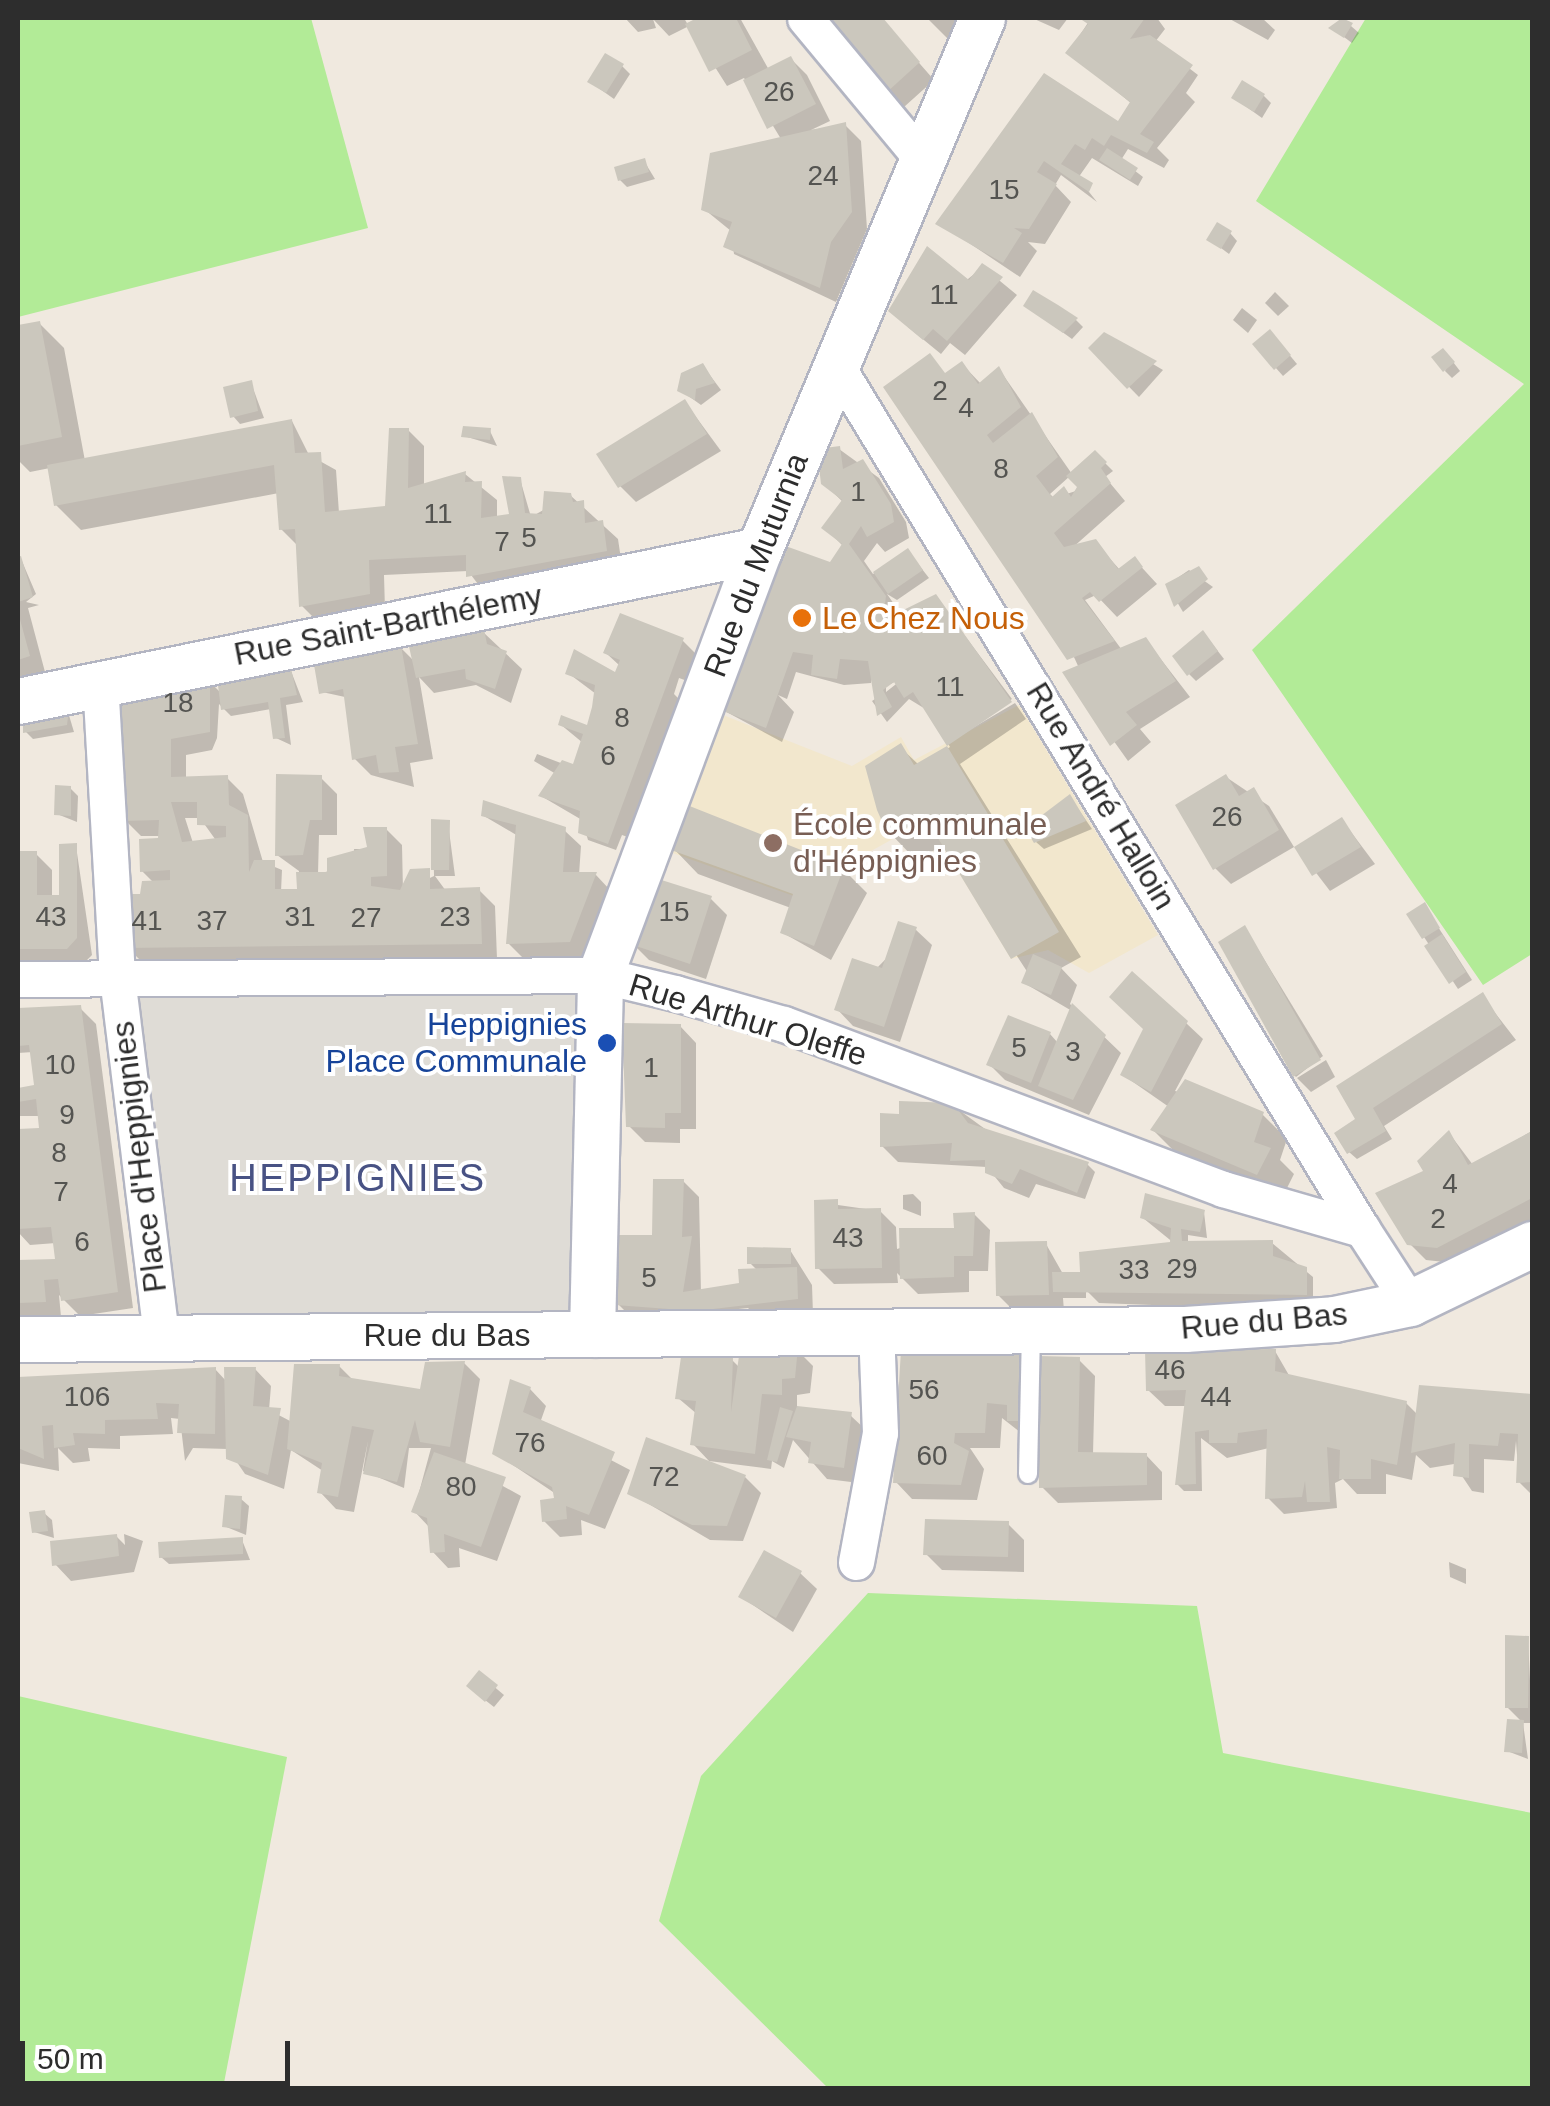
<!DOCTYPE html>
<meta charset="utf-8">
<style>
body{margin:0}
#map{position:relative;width:1550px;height:2106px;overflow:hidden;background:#f0e9df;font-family:Helvetica,sans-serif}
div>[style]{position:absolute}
.education>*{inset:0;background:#f2e7cd}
.green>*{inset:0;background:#b2eb97}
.plaza>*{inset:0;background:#dfdcd6}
.shadow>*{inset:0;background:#0003}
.building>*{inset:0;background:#cbc7bd}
.roads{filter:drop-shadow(2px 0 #b3b5c2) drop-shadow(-2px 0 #b3b5c2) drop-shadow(0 2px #b3b5c2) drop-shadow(0 -2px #b3b5c2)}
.service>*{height:18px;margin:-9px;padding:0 9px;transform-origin:9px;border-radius:9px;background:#fff}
.minor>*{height:35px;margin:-17.5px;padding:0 17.5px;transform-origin:17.5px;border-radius:17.5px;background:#fff}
.tertiary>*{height:45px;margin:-22.5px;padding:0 22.5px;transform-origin:22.5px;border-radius:22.5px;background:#fff}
.dots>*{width:28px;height:28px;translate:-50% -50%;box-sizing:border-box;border:5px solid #fff;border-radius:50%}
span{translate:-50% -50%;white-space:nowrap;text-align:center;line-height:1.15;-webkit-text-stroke:8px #fff;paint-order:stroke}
.number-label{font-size:28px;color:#545451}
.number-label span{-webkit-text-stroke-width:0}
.street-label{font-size:32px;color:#2d2d2d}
.food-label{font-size:32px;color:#c56008}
.left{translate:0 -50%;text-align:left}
.education-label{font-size:32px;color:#785e54}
.transit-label{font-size:32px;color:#164399}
.right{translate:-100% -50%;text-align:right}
.quarter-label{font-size:38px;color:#485284;letter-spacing:2.5px}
.frame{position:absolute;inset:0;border:20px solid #2d2d2d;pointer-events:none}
.scale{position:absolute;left:20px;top:2041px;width:270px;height:45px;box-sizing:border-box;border:5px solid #2d2d2d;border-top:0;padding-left:12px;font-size:30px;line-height:35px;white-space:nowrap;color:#2d2d2d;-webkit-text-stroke:8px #fff;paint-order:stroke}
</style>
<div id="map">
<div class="education">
<i style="clip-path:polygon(1019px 705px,1158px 935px,1089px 973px,1048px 950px,1011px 959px,927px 820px,844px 866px,828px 908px,667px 851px,718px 713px,852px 766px,901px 737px,914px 760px)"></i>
</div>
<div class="green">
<i style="clip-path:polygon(18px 18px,311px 18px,368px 228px,18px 317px)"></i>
<i style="clip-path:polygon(1366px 18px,1532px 18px,1532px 954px,1483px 985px,1252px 650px,1524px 384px,1256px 201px)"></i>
<i style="clip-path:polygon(868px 1593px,1197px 1606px,1223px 1753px,1532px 1813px,1532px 2088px,828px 2088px,659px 1921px,701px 1776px)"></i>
<i style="clip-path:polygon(18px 1696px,287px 1757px,223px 2088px,18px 2088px)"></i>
</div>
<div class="plaza">
<i style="clip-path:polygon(600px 975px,592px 1334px,161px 1336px,117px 977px)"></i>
</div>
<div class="shadow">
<i style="clip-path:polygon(625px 18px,684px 18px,688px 25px,740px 18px,769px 70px,791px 59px,807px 75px,830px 121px,811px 130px,845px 125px,861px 141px,867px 229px,836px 302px,734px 254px,731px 231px,704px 209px,781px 139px,744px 78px,727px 86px,689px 26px,669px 36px,653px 19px,656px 28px,638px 32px)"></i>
<i style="clip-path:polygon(829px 18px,868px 26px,880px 18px,934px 80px,904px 107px)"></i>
<i style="clip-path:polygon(927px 18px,960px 18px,950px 41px)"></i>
<i style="clip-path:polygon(1032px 18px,1068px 18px,1059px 30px)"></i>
<i style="clip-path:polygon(1091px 18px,1157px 18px,1165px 29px,1155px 42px,1198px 75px,1186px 93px,1195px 102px,1157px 148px,1169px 160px,1164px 168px,1128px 149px,1121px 160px,1143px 177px,1138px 186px,1092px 158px,1078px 178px,1097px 202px,1061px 175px,1055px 185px,1071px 202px,1045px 244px,1028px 242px,1037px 251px,1020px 277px,939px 223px,1044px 76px,1119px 125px,1132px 104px,1069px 52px)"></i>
<i style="clip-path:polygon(1228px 18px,1262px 18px,1275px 30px,1268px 40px)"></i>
<i style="clip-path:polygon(1343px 19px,1359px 33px,1352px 43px,1332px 28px)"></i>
<i style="clip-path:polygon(622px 66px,630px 74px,614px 99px,590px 82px)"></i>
<i style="clip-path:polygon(1264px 96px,1271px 103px,1262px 118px,1234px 98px)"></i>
<i style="clip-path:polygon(644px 161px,655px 179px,627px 187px,620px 180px)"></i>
<i style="clip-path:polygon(1230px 233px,1237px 241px,1229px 254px,1209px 239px)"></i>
<i style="clip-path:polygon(983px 267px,1017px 295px,965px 355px,950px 343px,941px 354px,908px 327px)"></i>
<i style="clip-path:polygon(1275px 292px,1289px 306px,1278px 316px,1265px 303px)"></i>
<i style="clip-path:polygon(1034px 294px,1076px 320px,1083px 327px,1072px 339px,1026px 306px)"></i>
<i style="clip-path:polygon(1242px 308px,1257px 320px,1248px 333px,1233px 320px)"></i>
<i style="clip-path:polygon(39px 323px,64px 348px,85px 461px,292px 421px,309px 455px,336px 470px,339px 513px,387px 508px,408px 430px,424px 446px,424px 486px,465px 474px,497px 500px,497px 520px,516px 518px,520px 479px,531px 517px,570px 495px,618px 539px,622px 566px,484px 592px,468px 571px,384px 575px,385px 610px,318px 622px,302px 606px,299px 547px,281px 529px,279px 493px,81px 530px,56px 505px,50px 468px,30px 472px,18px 460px,18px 327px)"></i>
<i style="clip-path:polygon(1104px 335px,1163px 370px,1139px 397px,1091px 348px)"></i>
<i style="clip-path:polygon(1277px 340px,1297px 364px,1283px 376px,1255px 344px)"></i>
<i style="clip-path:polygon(1450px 358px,1460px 371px,1452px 378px,1445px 371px)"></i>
<i style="clip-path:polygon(evenodd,962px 364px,981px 384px,999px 369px,1072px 474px,1095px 453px,1113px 471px,1105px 477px,1125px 501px,1071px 549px,1096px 543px,1120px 570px,1135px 560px,1157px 584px,1117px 617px,1096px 595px,1085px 600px,1122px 650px,1146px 640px,1190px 697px,1140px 729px,1151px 742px,1128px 761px,1066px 674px,1079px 668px,944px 375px,962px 364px,1070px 476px,1082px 489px,1054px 498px,1050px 494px,1070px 476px)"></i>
<i style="clip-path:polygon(703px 366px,721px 390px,701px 405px,680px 390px)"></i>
<i style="clip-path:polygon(251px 383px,264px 418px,240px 424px,233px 416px)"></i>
<i style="clip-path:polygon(685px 402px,721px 451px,636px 502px,620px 486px)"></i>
<i style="clip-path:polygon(490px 431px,497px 446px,464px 436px)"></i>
<i style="clip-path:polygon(evenodd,839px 449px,879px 478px,906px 522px,909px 538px,885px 552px,877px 543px,864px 561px,873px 574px,908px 551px,929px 578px,897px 600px,887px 594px,901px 614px,936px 597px,1012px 699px,947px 743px,1015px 703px,1026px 719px,960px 764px,1081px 957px,1061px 968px,1077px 985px,1070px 1004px,1121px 1053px,1089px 1115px,1005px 1080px,989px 1064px,1050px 1034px,1058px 1043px,1072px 1011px,1024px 983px,1028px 973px,946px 846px,914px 858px,890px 833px,900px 747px,919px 765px,950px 747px,927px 710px,909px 699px,887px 722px,872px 701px,881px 695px,873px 669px,871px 683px,844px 685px,796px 672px,787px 699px,778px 695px,794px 712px,782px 742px,721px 709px,843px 546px,824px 527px,843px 502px,823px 483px,839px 449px,905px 677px,886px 692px,886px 686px,905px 677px,839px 449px,938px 813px,940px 818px,899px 833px,899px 828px,938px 813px)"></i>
<i style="clip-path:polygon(21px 559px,36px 594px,26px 602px,39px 605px,28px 608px,45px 672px,18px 680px)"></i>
<i style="clip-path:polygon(1189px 570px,1213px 587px,1183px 612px,1167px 585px)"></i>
<i style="clip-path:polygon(483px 632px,522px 669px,511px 703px,476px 685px,434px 693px,419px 677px,433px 759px,410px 763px,414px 787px,371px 775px,354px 758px,345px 697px,322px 692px,401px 648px,415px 662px)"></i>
<i style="clip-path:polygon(683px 641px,699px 657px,690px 682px,679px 678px,674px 694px,683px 703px,633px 839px,622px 835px,616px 850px,588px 840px,582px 820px,541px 796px,556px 774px,534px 761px,537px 754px,574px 768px,583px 743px,560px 724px,588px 729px,596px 694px,568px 673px,616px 676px,620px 666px,606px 653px)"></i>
<i style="clip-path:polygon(1210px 641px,1224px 659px,1196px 681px,1189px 674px)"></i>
<i style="clip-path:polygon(evenodd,289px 666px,303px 702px,286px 705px,291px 745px,276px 738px,271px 709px,231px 716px,219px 704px,217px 738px,212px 750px,186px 755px,186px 779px,227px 778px,243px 794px,263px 862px,282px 870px,281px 892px,299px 891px,299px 871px,277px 855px,321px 778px,337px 794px,337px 835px,319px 835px,318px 874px,355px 864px,354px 849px,370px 849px,386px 829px,402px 845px,403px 891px,434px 876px,433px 822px,448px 823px,455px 876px,435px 876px,446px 891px,479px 890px,495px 906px,497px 959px,143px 963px,127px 947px,154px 883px,142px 871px,161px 836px,141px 836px,125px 820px,120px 693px,209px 681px,222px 694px,289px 666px,185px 818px,200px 818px,215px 839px,193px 843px,185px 818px)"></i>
<i style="clip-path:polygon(68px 712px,74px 732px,33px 739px,26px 732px)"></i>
<i style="clip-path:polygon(1226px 777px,1269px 806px,1294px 847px,1231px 884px,1215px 868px)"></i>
<i style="clip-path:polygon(70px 788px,78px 796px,77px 822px,57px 814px)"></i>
<i style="clip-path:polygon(1070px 797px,1092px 829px,1044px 849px,1036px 842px)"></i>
<i style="clip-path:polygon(484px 816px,564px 830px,581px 846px,579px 875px,596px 875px,611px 891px,586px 958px,524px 959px,508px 943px,518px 836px)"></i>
<i style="clip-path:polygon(1342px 820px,1375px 864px,1330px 891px,1297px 848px)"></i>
<i style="clip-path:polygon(76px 846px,92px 955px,83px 964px,18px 964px,18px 854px,36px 854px,52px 870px,52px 897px,62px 897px)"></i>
<i style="clip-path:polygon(674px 849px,843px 869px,867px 893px,831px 960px,783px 933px,791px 908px,698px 874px)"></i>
<i style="clip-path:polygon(711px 899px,727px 915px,706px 979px,649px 960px,633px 944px)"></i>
<i style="clip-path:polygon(1424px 905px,1472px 980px,1458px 989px,1424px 937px)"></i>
<i style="clip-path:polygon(1245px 928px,1323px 1056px,1296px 1077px,1295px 1076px)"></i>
<i style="clip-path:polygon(915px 929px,932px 945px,900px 1042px,853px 1026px,837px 1009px)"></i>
<i style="clip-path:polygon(1482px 996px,1516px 1040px,1384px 1126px,1392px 1139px,1357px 1159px,1349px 1152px,1359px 1120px)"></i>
<i style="clip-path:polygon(80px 1008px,96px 1024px,133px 1308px,80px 1316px,59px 1295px,61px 1317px,18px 1319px,18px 1266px,58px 1261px,56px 1243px,30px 1245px,18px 1232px,18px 1138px,42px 1130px,40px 1116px,18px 1116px,18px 1090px,37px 1088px,33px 1052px,18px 1053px,18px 1010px)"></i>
<i style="clip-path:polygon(1186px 1023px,1203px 1039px,1175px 1091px,1262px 1114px,1287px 1139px,1280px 1160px,1294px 1174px,1282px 1198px,1177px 1154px,1153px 1130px,1169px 1107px,1123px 1075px)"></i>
<i style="clip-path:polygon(680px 1026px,696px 1043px,696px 1129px,680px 1129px,680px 1143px,645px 1142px,629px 1126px)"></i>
<i style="clip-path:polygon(1326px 1060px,1335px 1077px,1311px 1092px,1297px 1078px)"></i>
<i style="clip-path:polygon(952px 1105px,992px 1134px,1087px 1164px,1095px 1172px,1085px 1199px,1036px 1184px,1029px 1198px,1004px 1188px,987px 1167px,898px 1162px,882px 1146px,901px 1116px)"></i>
<i style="clip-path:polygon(1532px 1131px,1532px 1223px,1454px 1263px,1426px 1260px,1409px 1243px,1427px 1172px,1449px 1133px,1473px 1165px)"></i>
<i style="clip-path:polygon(683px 1181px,699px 1197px,701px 1293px,740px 1285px,757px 1270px,750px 1263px,790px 1250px,812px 1285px,813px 1314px,756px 1316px,748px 1308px,634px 1320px,618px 1304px)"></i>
<i style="clip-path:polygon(913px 1194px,921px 1202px,921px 1216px,903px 1209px,903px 1195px)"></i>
<i style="clip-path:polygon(817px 1202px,880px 1211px,896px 1227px,897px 1249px,956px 1230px,974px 1214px,990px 1230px,988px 1271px,969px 1271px,969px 1292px,918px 1294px,897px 1273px,898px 1283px,834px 1284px,818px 1268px)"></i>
<i style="clip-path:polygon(1204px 1212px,1207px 1238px,1188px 1235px,1188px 1248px,1272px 1243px,1313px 1277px,1313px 1302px,1288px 1310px,1099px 1303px,1086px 1290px,1086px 1298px,1063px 1298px,1064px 1311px,1015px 1312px,998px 1295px,1046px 1244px,1063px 1274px,1078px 1274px,1180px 1248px,1143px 1218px)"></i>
<i style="clip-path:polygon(797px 1350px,813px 1366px,810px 1393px,797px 1395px,797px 1409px,850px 1415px,867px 1431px,859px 1483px,827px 1479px,793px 1440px,784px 1468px,772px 1461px,771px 1469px,709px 1461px,693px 1444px,697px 1414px,678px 1398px,732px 1360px,740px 1368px)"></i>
<i style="clip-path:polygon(1275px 1351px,1290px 1377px,1406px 1403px,1418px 1415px,1421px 1387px,1532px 1396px,1532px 1495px,1519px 1482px,1516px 1441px,1514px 1461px,1484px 1459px,1484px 1493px,1472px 1491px,1454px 1464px,1430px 1468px,1416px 1455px,1412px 1480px,1386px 1474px,1386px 1494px,1357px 1494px,1343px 1479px,1335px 1483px,1337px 1508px,1284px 1514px,1268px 1498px,1269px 1448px,1227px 1458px,1201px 1438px,1202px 1491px,1184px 1491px,1177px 1484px,1186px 1406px,1165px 1406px,1148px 1390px)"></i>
<i style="clip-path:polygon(1021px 1357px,1041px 1378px,1079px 1360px,1095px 1376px,1093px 1454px,1146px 1455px,1162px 1472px,1162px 1500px,1058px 1503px,1042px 1487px,1041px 1384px,1025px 1436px,1002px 1418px,1000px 1448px,970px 1448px,984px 1469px,977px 1500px,912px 1499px,896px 1482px)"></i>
<i style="clip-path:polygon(464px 1363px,480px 1379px,465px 1465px,521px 1496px,497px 1561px,459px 1548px,460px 1567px,448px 1568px,432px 1551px,430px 1528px,414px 1511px,431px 1448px,409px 1448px,404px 1488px,363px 1471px,368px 1441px,354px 1512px,336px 1509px,320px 1492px,323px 1471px,291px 1450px,284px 1489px,245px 1474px,228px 1449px,193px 1448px,185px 1461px,180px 1419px,171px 1418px,173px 1434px,120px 1436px,120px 1449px,88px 1448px,90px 1461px,73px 1463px,58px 1448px,59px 1471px,18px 1463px,18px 1380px,215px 1369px,227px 1382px,255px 1369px,271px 1386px,269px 1410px,292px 1422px,339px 1366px,353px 1380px,422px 1392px)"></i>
<i style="clip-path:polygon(530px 1389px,546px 1406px,540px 1423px,630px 1470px,605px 1529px,581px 1520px,582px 1535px,560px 1537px,544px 1521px,556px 1494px,495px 1453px)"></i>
<i style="clip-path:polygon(745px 1477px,761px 1493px,743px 1541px,710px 1540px,630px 1493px)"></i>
<i style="clip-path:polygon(241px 1499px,249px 1506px,246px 1535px,224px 1526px)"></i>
<i style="clip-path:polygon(44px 1513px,52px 1520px,54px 1538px,34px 1532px)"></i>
<i style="clip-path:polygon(1008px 1524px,1024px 1540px,1024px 1572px,942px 1570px,926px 1554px)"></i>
<i style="clip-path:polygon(124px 1534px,143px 1541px,134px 1572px,71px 1581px,55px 1564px,116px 1536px,125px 1545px)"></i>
<i style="clip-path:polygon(242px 1540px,250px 1560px,169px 1564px,161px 1557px)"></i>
<i style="clip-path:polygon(1449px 1562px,1466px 1569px,1466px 1584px,1450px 1577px)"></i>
<i style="clip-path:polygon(800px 1573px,817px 1589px,793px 1632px,741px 1597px)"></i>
<i style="clip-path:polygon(1528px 1638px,1532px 1723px,1523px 1723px,1528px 1759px,1507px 1751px,1523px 1723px,1507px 1707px)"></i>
<i style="clip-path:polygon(479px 1674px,504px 1695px,494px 1707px,476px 1693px)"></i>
</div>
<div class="building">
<i style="clip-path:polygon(697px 18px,736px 18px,752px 50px,709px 72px,685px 24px)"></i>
<i style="clip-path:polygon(822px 18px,883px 18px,920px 62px,886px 93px)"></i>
<i style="clip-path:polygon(1079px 18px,1145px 18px,1130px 39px,1150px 35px,1193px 65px,1140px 134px,1154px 142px,1147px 153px,1111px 135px,1104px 146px,1092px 138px,1085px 150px,1075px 144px,1061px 164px,1093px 183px,1089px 192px,1044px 161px,1037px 172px,1057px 184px,1029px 229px,1014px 228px,1022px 233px,1003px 263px,935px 224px,1044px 73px,1118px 121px,1130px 102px,1065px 53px,1088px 24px)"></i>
<i style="clip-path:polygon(1342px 18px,1353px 23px,1344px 38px,1328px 28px)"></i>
<i style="clip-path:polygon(605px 53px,624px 64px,606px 93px,587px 82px)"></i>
<i style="clip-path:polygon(791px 56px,816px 104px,767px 129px,743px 80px)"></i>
<i style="clip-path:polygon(1242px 80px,1265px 94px,1254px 112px,1231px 98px)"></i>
<i style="clip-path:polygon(846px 122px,852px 212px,831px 242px,820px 288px,723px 247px,732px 222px,701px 210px,710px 153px)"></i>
<i style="clip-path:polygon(1107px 148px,1138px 168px,1130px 180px,1099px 160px)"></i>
<i style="clip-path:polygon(645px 158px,649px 172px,618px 181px,614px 167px)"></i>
<i style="clip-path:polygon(1217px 222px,1232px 231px,1221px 249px,1206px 240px)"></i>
<i style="clip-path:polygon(927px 246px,969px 280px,982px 263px,1003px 277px,947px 341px,933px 329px,923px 340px,888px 311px)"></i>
<i style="clip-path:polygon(1033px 290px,1058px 305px,1078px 318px,1063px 333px,1023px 306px)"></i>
<i style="clip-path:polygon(40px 321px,62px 437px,18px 446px,18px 325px)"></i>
<i style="clip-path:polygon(1270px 329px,1291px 355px,1274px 370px,1252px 344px)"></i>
<i style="clip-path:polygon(1104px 332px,1157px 361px,1127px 389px,1088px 348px)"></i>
<i style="clip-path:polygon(1443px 348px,1455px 362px,1443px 372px,1431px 357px)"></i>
<i style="clip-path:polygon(930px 353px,945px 373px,962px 361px,978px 384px,999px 366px,1021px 407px,987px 435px,993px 443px,1032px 412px,1058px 457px,1036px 476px,1052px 497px,1064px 486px,1071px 497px,1077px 487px,1066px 476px,1095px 450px,1107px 462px,1101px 468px,1111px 483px,1054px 533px,1064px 547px,1096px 539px,1118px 569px,1135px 556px,1143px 567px,1099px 602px,1090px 592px,1082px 598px,1115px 641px,1067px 660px,883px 387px)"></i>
<i style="clip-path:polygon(703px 363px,715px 383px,696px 389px,695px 400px,677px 391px,681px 373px)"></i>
<i style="clip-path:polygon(252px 380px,258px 411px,230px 418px,223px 387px)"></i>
<i style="clip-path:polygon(685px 399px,707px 434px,618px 488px,596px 454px)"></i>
<i style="clip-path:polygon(292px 419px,295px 453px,321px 452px,325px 512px,385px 506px,389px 428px,409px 428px,408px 488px,466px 471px,465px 482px,482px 481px,481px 518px,509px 514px,502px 476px,521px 477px,525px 513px,542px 514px,544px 491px,571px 493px,573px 502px,584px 500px,585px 523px,603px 520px,607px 551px,466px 577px,466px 555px,369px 560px,370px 594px,299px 607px,295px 529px,279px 530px,274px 465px,54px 506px,47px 465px)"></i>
<i style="clip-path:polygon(463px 426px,491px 428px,490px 440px,461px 437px)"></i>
<i style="clip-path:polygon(840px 446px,843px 469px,863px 459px,891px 504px,894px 522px,867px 537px,861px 526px,849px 544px,886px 596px,883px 620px,936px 594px,1012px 702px,947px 746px,1059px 932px,1011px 959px,927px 820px,888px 835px,877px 810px,865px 766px,901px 743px,914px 765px,947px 746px,913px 692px,904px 698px,894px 682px,883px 690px,892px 707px,877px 716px,868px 661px,840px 659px,837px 679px,811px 675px,813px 655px,793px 652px,766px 728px,718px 709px,780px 544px,830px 562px,842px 544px,821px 528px,842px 500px,821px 484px,817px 449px)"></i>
<i style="clip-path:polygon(908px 548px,923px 570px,888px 594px,873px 572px)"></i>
<i style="clip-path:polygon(21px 556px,33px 597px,18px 602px,18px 557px)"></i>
<i style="clip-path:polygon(1199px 566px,1208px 579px,1174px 607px,1165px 584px)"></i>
<i style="clip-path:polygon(18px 612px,30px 656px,18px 660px)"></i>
<i style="clip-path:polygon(620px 613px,684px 638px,608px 844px,578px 833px,580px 811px,538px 796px,562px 760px,573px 764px,583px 734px,558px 725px,561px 715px,587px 725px,592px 707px,595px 685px,565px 674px,574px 649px,615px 672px,620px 660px,603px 653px)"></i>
<i style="clip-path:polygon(484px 629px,487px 644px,507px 651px,495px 689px,466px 679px,465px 669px,416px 678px,408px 642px)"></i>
<i style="clip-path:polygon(1203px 630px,1218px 651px,1187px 676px,1172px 656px)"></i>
<i style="clip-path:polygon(1146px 637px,1176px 681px,1126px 712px,1137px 725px,1110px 746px,1062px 672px)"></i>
<i style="clip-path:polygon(401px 645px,418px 744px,395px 747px,399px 772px,379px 773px,376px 755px,352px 760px,343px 689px,319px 694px,313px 659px)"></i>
<i style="clip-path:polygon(290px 664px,297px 695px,280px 698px,285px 738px,273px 739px,268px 702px,221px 710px,217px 677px)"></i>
<i style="clip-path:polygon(evenodd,210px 679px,210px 732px,171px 739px,171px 777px,228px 775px,229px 805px,248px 815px,249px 872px,254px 860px,275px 860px,275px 889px,297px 889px,296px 872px,327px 872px,327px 858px,367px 847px,363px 827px,387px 827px,387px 876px,371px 877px,371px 886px,400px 890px,410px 869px,430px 868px,430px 889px,480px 887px,482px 944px,124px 948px,124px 894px,140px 894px,142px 881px,170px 880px,170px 870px,140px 872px,139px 839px,158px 838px,159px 820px,123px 821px,117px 691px,210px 679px,171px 802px,197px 802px,197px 825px,226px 826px,226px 837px,182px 842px,171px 802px)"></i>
<i style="clip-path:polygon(69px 709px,67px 725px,23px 733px,23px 722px)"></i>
<i style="clip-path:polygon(276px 774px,322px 775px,322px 820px,310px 820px,303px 855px,275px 856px)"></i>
<i style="clip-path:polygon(1226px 774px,1239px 796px,1254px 787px,1279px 830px,1213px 870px,1175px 805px)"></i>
<i style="clip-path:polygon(55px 785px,71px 786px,71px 816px,54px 815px)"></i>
<i style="clip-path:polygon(1070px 794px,1086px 821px,1034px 843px,1025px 828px)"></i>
<i style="clip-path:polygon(483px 800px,566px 827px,563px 872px,597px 872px,570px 942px,506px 944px,516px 825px,481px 816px)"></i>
<i style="clip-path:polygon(687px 805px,844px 867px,814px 946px,780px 933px,793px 894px,671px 850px)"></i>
<i style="clip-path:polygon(1342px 817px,1361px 847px,1312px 876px,1294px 847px)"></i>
<i style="clip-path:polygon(431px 819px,450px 820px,449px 870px,431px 870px)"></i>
<i style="clip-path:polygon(77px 843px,77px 938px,67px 949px,18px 949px,18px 851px,37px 851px,37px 895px,59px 895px,59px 844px)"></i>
<i style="clip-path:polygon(652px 877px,712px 896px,690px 964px,630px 944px)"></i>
<i style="clip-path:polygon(1425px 902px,1440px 928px,1422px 939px,1406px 914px)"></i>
<i style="clip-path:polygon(898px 921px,917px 927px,884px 1027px,834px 1010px,852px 958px,882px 968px)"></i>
<i style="clip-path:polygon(1245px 925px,1321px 1060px,1293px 1077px,1218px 942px)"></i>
<i style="clip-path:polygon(1442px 934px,1466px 972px,1449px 984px,1424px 946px)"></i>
<i style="clip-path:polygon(1033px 954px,1062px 967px,1051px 995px,1021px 983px)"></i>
<i style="clip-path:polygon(1132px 971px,1188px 1021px,1151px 1092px,1120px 1075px,1143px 1029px,1109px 997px)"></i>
<i style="clip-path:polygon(1483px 992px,1502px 1024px,1373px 1108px,1386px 1131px,1347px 1154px,1334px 1133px,1355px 1119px,1336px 1086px)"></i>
<i style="clip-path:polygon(1072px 1003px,1106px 1035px,1073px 1100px,1038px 1086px)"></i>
<i style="clip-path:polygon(81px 1005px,118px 1292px,61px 1301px,58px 1279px,44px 1280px,46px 1302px,18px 1303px,18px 1260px,55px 1259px,51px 1227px,18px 1229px,18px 1129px,39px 1128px,36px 1099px,18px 1102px,18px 1088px,34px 1085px,29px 1045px,18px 1046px,18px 1008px)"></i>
<i style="clip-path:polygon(1008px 1015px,1051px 1032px,1031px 1083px,986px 1065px)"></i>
<i style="clip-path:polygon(622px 1023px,681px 1024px,681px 1113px,665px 1113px,665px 1128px,626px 1127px)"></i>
<i style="clip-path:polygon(1185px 1079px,1264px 1112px,1254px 1142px,1271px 1148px,1257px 1175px,1150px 1130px)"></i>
<i style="clip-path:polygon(899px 1101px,953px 1103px,968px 1123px,1089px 1162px,1077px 1193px,1020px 1169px,1012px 1184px,985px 1173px,985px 1160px,950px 1161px,952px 1143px,880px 1147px,880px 1113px,899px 1114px)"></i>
<i style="clip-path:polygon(1449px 1130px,1468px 1165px,1532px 1131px,1532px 1198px,1437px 1248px,1407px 1245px,1375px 1193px,1423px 1171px,1417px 1161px)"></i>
<i style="clip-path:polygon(653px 1179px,684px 1179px,682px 1237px,692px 1236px,683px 1292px,739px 1283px,738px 1269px,797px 1267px,798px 1299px,696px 1311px,615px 1305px,617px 1235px,652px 1235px)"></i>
<i style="clip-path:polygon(1145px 1193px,1205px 1210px,1200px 1232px,1181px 1229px,1182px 1241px,1273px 1240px,1273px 1256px,1307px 1267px,1307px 1295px,1053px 1292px,1052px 1272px,1080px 1272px,1079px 1252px,1170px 1242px,1171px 1228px,1140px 1218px)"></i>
<i style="clip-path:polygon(838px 1199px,838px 1209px,881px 1208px,882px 1268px,815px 1269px,814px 1200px)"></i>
<i style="clip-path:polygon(975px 1212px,973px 1256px,954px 1256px,954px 1277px,900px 1279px,899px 1228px,954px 1228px,953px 1213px)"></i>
<i style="clip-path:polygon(1047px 1241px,1049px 1295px,996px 1296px,995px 1242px)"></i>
<i style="clip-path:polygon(747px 1247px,791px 1248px,791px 1264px,747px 1264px)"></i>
<i style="clip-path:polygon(798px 1347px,795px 1378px,782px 1379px,782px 1395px,762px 1394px,755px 1454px,690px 1445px,696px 1401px,675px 1399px,681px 1357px,733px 1357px,731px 1412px,740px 1349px)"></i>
<i style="clip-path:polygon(1276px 1349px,1275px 1371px,1407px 1401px,1397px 1465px,1371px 1459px,1371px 1479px,1339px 1479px,1340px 1450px,1327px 1447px,1330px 1502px,1307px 1502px,1305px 1481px,1302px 1497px,1265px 1499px,1267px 1429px,1238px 1433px,1237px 1443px,1209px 1443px,1209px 1430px,1195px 1432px,1196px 1484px,1175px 1485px,1186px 1390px,1146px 1391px,1145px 1350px)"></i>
<i style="clip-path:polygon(901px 1350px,1022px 1355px,1020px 1421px,1007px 1421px,1007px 1405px,987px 1403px,985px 1433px,955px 1433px,954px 1443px,969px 1451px,961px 1485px,893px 1483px)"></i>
<i style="clip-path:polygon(1039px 1356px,1080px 1357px,1078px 1452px,1147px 1453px,1147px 1485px,1039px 1488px)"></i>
<i style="clip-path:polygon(465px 1361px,450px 1447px,420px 1442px,415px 1420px,397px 1482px,363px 1474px,374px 1430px,352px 1426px,338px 1497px,317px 1493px,322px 1463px,287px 1449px,294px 1364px,340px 1364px,339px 1376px,420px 1389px,425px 1362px)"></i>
<i style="clip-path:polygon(216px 1367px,215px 1434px,177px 1433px,179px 1404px,156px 1403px,158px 1419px,105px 1420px,105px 1434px,73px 1433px,75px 1445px,54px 1448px,53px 1425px,42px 1426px,44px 1459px,18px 1448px,18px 1377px)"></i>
<i style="clip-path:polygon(224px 1367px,256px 1367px,253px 1406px,281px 1408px,268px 1475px,226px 1459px)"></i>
<i style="clip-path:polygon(510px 1379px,531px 1387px,523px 1412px,615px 1452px,589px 1515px,566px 1506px,567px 1519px,542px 1522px,540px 1500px,554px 1498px,552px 1487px,492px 1454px)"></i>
<i style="clip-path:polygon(1419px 1385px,1532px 1394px,1532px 1482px,1516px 1483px,1518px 1434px,1500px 1433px,1498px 1446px,1469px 1444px,1469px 1478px,1453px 1476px,1455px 1443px,1411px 1453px)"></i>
<i style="clip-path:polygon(797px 1406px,852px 1412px,844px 1468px,808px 1463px,811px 1442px,786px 1437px)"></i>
<i style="clip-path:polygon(780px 1407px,793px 1411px,777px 1462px,767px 1460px)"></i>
<i style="clip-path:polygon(646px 1437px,746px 1475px,727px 1526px,692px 1525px,627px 1494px)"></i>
<i style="clip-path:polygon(434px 1452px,506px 1477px,481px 1547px,444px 1534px,445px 1552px,430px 1553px,427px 1518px,411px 1512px)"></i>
<i style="clip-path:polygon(225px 1495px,242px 1496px,240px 1529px,222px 1527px)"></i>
<i style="clip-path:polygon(45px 1510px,48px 1531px,32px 1533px,29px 1512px)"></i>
<i style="clip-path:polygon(925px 1519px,1009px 1521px,1008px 1557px,923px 1555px)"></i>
<i style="clip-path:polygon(117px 1534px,119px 1556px,52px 1566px,50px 1541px)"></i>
<i style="clip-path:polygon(243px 1537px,243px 1554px,159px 1558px,158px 1542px)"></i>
<i style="clip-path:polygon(764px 1550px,802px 1571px,776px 1618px,738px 1597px)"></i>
<i style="clip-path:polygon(1505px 1635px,1529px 1636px,1528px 1708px,1505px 1708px)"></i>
<i style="clip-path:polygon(479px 1670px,498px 1685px,485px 1702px,466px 1686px)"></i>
<i style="clip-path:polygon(1507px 1719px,1524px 1720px,1522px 1753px,1504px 1752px)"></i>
</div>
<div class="roads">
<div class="service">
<i style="left:1028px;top:1474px;width:144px;rotate:-88.8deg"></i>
</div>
<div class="minor">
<i style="left:805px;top:18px;width:183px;rotate:50.3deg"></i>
<i style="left:836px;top:365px;width:1012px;rotate:58.67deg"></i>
<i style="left:100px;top:681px;width:296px;rotate:86.7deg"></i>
<i style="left:117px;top:977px;width:362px;rotate:83deg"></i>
<i style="left:18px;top:979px;width:582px;rotate:-0.39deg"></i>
<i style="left:600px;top:975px;width:77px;rotate:13.5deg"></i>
<i style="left:675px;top:993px;width:113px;rotate:15.9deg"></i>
<i style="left:784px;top:1024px;width:469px;rotate:20.6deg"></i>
<i style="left:1223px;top:1189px;width:145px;rotate:16.1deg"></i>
<i style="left:1362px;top:1229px;width:88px;rotate:57deg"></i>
<i style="left:856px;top:1562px;width:131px;rotate:-79.5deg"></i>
<i style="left:880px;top:1433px;width:105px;rotate:-92.2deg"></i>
</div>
<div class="tertiary">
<i style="left:18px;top:701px;width:756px;rotate:-11.52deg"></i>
<i style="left:592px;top:1334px;width:359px;rotate:-88.7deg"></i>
<i style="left:600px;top:975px;width:454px;rotate:-69.5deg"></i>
<i style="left:759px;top:550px;width:577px;rotate:-67.26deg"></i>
<i style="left:18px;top:1339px;width:1167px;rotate:-0.49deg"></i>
<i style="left:1185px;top:1329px;width:149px;rotate:-3.8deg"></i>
<i style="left:1334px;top:1319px;width:78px;rotate:-11.9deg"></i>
<i style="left:1410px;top:1303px;width:136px;rotate:-25.8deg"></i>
</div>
</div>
<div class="dots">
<i style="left:802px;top:618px;background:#e8710a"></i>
<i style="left:773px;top:843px;background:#8d6e63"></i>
<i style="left:607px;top:1043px;background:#1a4fb4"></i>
</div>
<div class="number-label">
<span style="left:779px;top:92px">26</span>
<span style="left:823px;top:176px">24</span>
<span style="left:1004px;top:190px">15</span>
<span style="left:944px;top:295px">11</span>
<span style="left:940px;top:391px">2</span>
<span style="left:966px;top:408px">4</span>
<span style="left:1001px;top:469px">8</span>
<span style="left:858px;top:492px">1</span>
<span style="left:438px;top:514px">11</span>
<span style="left:529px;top:538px">5</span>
<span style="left:502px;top:542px">7</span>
<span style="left:950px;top:687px">11</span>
<span style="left:178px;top:703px">18</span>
<span style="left:622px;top:718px">8</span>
<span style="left:608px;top:756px">6</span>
<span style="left:1227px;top:817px">26</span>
<span style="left:674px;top:912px">15</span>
<span style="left:51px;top:917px">43</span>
<span style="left:300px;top:917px">31</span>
<span style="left:455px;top:917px">23</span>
<span style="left:366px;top:918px">27</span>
<span style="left:147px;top:921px">41</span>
<span style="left:212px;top:921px">37</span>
<span style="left:1019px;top:1048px">5</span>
<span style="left:1073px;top:1052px">3</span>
<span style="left:60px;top:1065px">10</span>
<span style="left:651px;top:1068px">1</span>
<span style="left:67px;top:1115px">9</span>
<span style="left:59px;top:1153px">8</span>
<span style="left:1450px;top:1184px">4</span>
<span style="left:61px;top:1192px">7</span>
<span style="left:1438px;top:1219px">2</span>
<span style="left:848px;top:1238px">43</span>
<span style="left:82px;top:1242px">6</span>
<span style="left:1182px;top:1269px">29</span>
<span style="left:1134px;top:1270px">33</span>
<span style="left:649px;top:1278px">5</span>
<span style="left:1170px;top:1370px">46</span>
<span style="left:924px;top:1390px">56</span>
<span style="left:87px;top:1397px">106</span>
<span style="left:1216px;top:1397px">44</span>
<span style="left:530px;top:1443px">76</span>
<span style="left:932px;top:1456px">60</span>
<span style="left:664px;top:1477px">72</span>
<span style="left:461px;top:1487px">80</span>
</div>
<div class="street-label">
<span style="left:756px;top:565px;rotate:-69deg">Rue du Muturnia</span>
<span style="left:388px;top:625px;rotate:-11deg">Rue Saint-Barthélemy</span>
<span style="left:1101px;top:796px;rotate:59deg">Rue André Halloin</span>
<span style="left:748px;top:1020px;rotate:17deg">Rue Arthur Oleffe</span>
<span style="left:139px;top:1157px;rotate:-97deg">Place d'Heppignies</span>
<span style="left:1264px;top:1321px;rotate:-5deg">Rue du Bas</span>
<span style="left:447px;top:1335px">Rue du Bas</span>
</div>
<div class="food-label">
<span class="left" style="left:822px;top:618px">Le Chez Nous</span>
</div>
<div class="education-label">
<span class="left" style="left:793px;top:843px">École communale<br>d'Héppignies</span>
</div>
<div class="transit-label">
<span class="right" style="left:587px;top:1043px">Heppignies<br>Place Communale</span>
</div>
<div class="quarter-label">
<span style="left:358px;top:1179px">HEPPIGNIES</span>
</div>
<div class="frame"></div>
<div class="scale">50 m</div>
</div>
